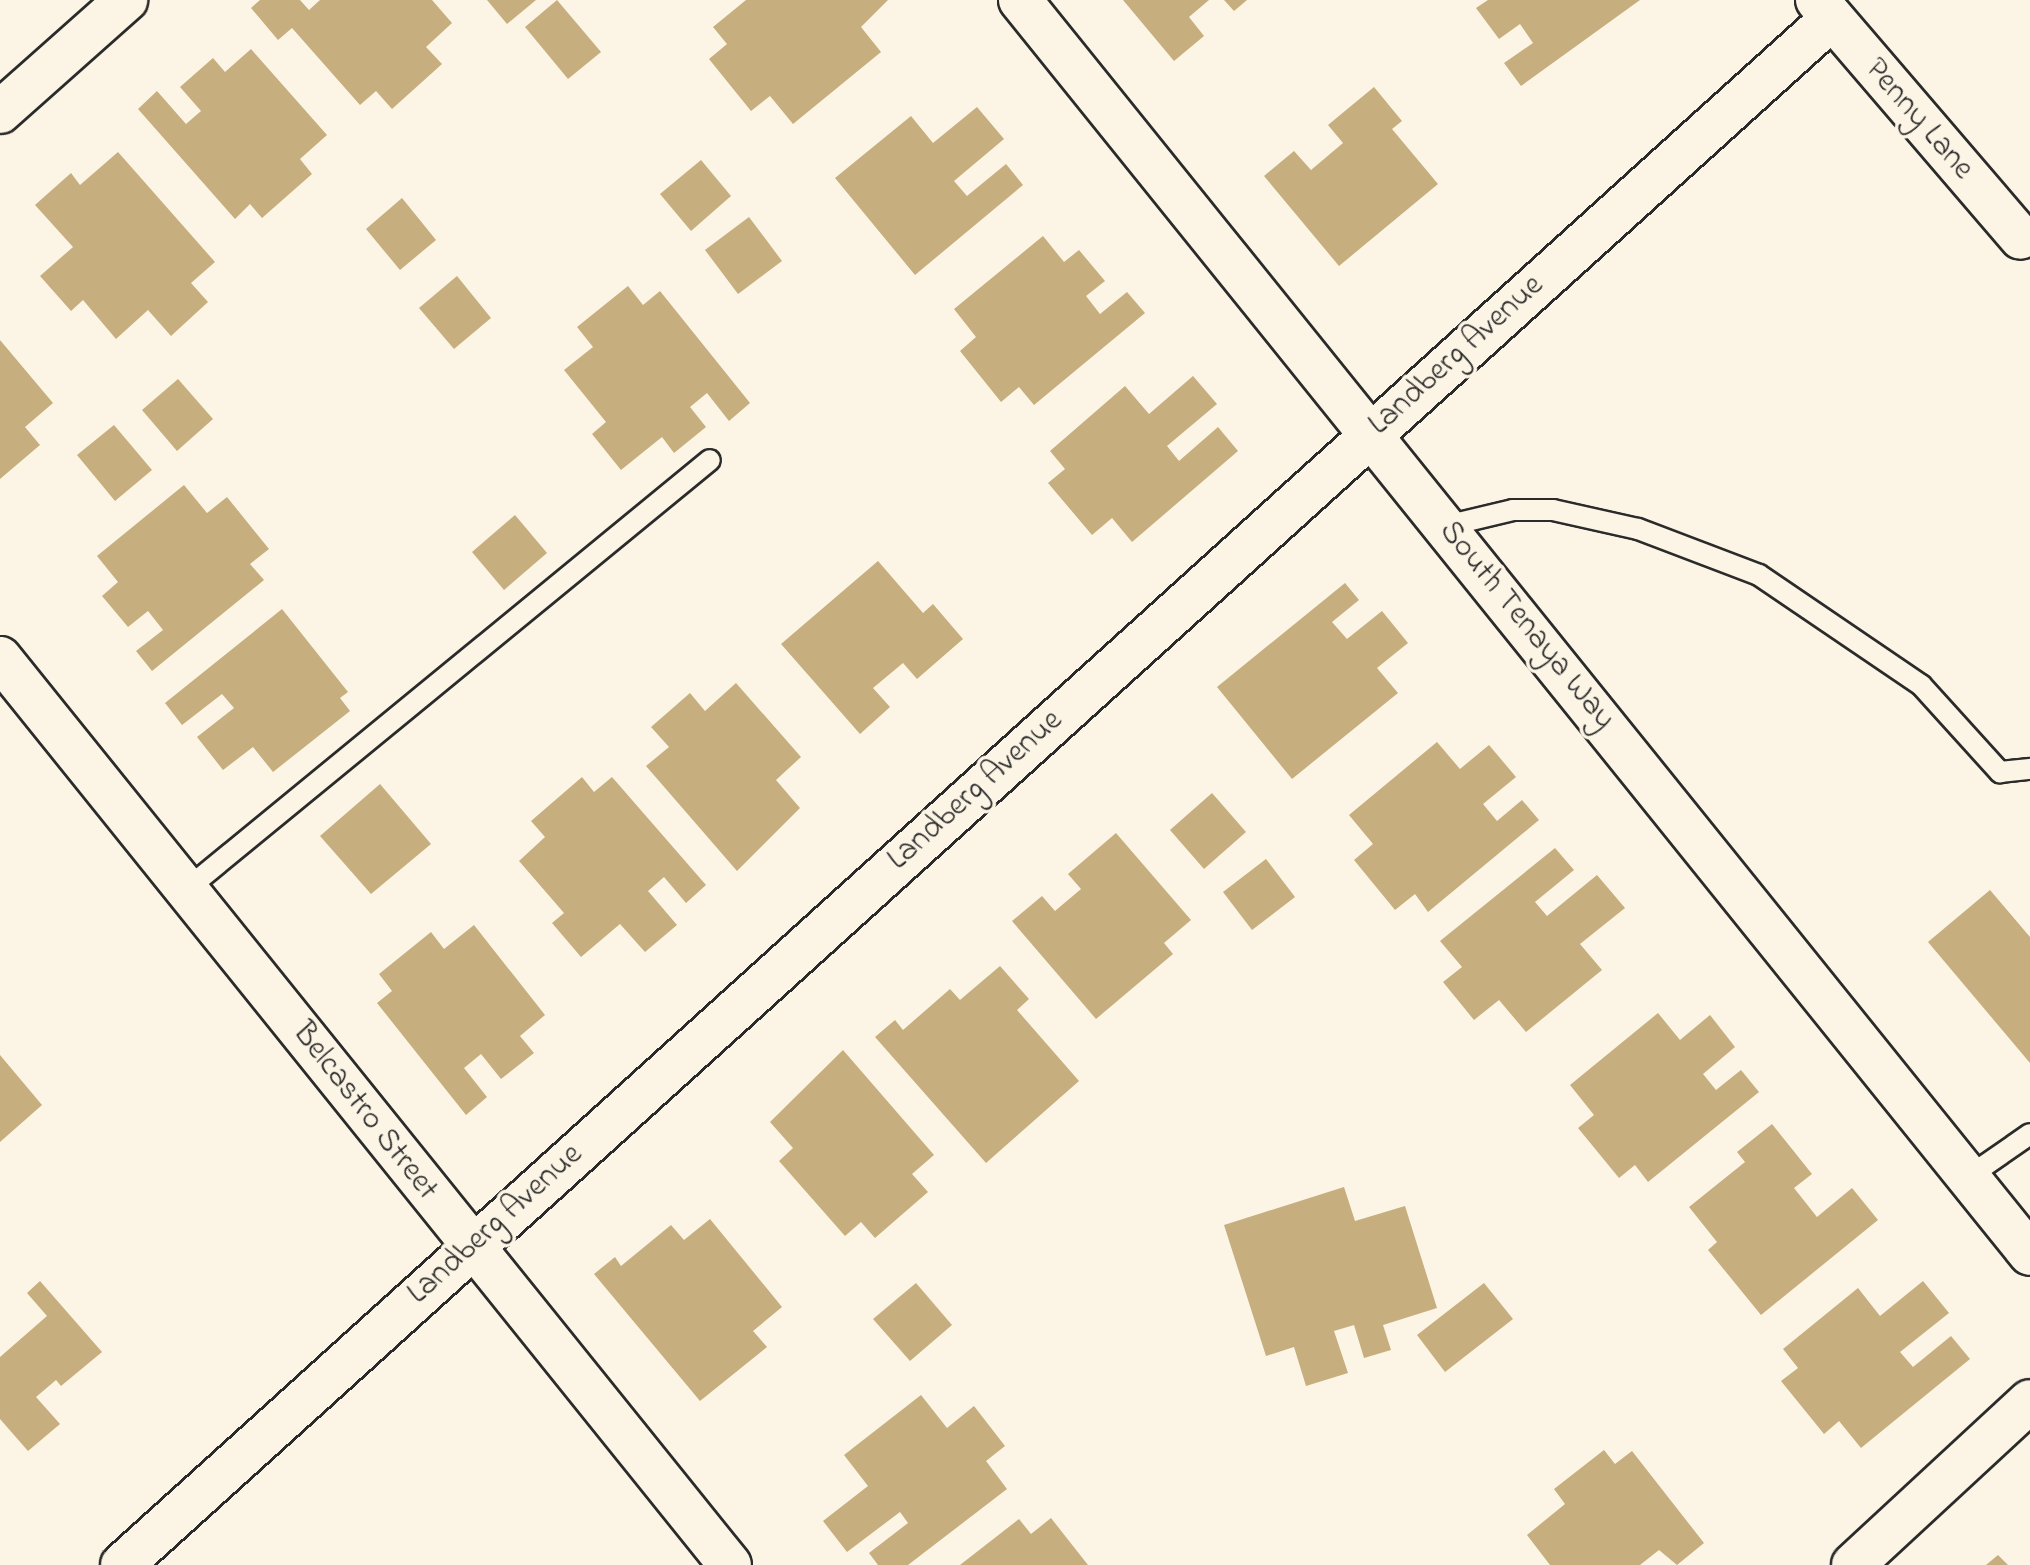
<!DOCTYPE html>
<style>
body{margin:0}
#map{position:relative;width:2030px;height:1565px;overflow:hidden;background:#fcf5e5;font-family:"Indie Flower",sans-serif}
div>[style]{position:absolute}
.building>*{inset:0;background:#c6ae7e}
.roads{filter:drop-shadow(2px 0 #2b2b2b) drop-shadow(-2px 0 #2b2b2b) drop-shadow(0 2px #2b2b2b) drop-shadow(0 -2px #2b2b2b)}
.service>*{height:20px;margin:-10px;padding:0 10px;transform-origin:10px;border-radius:10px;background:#fcf5e5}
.minor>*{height:42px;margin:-21px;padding:0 21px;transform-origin:21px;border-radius:21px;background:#fcf5e5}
span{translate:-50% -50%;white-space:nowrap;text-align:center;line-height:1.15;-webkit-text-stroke:7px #fcf5e5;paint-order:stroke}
.street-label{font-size:32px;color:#2b2b2b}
</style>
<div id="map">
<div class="building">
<i style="clip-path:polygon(260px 0,300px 0,309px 10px,320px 0,432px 0,452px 23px,426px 47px,442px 64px,392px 109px,376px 91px,360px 105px,292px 28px,278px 40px,251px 8px)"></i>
<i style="clip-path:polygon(487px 0,536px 0,507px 24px)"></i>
<i style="clip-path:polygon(557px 0,601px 52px,568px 79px,525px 27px)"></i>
<i style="clip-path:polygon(746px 0,888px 0,861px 27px,881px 52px,793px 124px,770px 96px,751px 111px,709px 59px,727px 44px,713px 27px)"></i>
<i style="clip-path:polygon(1123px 0,1209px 0,1189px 17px,1204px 36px,1174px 61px)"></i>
<i style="clip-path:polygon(1224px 0,1247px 0,1234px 11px)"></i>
<i style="clip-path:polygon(1488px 0,1640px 0,1521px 86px,1504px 63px,1533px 43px,1520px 24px,1499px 39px,1476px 8px)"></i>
<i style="clip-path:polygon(251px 49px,327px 135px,300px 159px,312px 174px,262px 218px,250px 204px,235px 219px,138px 109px,157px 91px,186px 124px,201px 111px,180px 87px,213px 58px,225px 72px)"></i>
<i style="clip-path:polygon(1374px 87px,1402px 121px,1392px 129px,1438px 184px,1339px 266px,1264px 176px,1294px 151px,1311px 170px,1343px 143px,1328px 125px)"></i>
<i style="clip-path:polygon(977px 107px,1004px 139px,954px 181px,967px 196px,1006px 164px,1023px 185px,915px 275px,835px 178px,911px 116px,933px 143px)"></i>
<i style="clip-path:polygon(118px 152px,215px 262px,191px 283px,208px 302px,171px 336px,148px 310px,116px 339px,83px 300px,71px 311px,40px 276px,73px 247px,35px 205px,71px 173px,80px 185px)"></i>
<i style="clip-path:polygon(701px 160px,731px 196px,691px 231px,660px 194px)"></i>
<i style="clip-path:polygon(402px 198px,436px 240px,400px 270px,366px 229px)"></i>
<i style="clip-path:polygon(749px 217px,782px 261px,738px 294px,705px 250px)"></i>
<i style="clip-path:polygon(1043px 236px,1064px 262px,1079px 250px,1105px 281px,1086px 296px,1100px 314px,1127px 292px,1145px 313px,1034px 405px,1019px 387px,1001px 402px,960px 351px,976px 337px,954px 309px)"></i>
<i style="clip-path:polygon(457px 276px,491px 318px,454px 349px,419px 308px)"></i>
<i style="clip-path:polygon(628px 286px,643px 305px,660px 291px,750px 403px,729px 421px,707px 393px,690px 407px,706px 427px,674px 453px,662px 437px,621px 470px,592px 434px,606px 422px,564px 370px,593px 347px,577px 327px)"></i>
<i style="clip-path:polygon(0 340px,53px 403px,25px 427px,40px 445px,0 479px)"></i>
<i style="clip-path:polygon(1193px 376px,1217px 404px,1167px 446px,1179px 461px,1218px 427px,1238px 451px,1132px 542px,1112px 518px,1092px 535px,1048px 483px,1065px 469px,1050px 451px,1125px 386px,1149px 414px)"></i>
<i style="clip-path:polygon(178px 379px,213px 419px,177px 451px,142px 410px)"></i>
<i style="clip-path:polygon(114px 425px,152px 470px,115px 501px,77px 455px)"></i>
<i style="clip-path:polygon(184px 485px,207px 513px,227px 497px,269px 549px,250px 564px,264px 580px,152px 671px,136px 651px,163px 630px,148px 611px,128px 627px,102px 596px,118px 582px,97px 556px)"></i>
<i style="clip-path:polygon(515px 515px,547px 553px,504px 590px,472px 552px)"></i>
<i style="clip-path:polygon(878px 561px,923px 613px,933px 604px,963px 639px,917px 679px,903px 663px,873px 688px,890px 707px,860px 734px,781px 644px)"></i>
<i style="clip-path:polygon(1345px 583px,1359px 600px,1332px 622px,1347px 639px,1382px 611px,1408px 643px,1377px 668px,1398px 693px,1292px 779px,1217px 687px)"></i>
<i style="clip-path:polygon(282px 609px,348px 692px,340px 698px,350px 711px,273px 772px,253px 747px,223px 770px,197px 737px,234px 708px,222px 694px,182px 725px,165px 703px)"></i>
<i style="clip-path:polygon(736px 683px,801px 757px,776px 780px,800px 808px,737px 871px,646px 766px,669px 747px,651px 727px,690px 693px,705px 711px)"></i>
<i style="clip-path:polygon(1437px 742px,1460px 769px,1489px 745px,1516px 777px,1483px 804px,1497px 821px,1522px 800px,1539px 820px,1428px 912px,1415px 894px,1395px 910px,1354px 860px,1373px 844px,1349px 815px)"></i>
<i style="clip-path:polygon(582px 777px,594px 792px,612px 777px,706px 885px,686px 903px,664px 877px,648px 891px,677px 925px,645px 952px,620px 924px,581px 957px,552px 923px,564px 913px,519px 861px,545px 837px,531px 821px)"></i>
<i style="clip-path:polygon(380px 784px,431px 844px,371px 894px,320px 836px)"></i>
<i style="clip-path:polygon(1212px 793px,1246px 832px,1204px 869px,1170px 830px)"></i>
<i style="clip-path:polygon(1116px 833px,1191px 920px,1164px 943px,1173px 954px,1096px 1019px,1012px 921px,1042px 896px,1055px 911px,1081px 889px,1068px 874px)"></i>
<i style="clip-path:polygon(1555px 848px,1574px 870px,1535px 902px,1547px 916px,1597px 875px,1625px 908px,1580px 944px,1602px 970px,1526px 1032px,1499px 1000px,1474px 1020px,1443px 982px,1462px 967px,1440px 941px)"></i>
<i style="clip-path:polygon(1266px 859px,1295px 897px,1252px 930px,1223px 892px)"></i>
<i style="clip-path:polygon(1990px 890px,2030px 937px,2030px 1063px,1928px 942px)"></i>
<i style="clip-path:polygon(474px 925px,545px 1015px,520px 1036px,534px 1053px,501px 1079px,481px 1054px,464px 1068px,487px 1097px,466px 1115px,377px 1003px,392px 991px,379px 974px,431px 932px,444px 949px)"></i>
<i style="clip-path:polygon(1000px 966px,1029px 999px,1017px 1010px,1079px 1081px,986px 1163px,875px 1037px,895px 1020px,903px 1030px,950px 989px,960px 1000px)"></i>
<i style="clip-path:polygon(1658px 1013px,1680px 1040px,1710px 1015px,1735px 1047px,1703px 1074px,1716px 1090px,1741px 1070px,1759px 1092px,1648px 1182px,1635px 1165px,1619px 1178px,1578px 1128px,1594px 1115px,1570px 1085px)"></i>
<i style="clip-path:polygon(843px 1050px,934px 1155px,912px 1174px,928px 1192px,875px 1238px,861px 1222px,845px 1236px,779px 1161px,793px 1148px,770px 1122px)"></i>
<i style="clip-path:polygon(0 1055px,42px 1105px,0 1142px)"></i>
<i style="clip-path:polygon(1772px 1124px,1812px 1174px,1794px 1188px,1817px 1217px,1852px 1188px,1878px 1220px,1761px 1315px,1708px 1250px,1717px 1242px,1689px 1207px,1745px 1162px,1737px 1152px)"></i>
<i style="clip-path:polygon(1344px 1187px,1355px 1221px,1405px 1206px,1437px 1308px,1383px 1325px,1391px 1350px,1364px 1358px,1354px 1325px,1334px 1331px,1348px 1373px,1306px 1386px,1294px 1347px,1266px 1356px,1224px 1225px)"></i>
<i style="clip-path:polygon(710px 1219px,782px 1307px,753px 1331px,767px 1347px,700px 1401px,594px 1274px,615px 1257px,621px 1266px,671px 1225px,684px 1240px)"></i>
<i style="clip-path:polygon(40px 1281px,102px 1352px,61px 1386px,56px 1380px,36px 1397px,60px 1424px,28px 1451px,0 1419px,0 1357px,47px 1316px,27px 1293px)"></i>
<i style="clip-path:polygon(1923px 1281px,1949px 1313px,1900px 1352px,1913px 1367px,1951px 1336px,1970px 1359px,1861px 1448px,1839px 1421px,1824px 1434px,1781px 1381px,1798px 1368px,1783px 1349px,1858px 1288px,1880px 1316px)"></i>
<i style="clip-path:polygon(916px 1283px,952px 1325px,910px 1361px,873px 1319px)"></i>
<i style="clip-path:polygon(1484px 1283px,1513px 1319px,1445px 1372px,1417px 1335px)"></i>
<i style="clip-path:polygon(921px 1395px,947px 1428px,974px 1406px,1005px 1446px,986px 1461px,1007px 1489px,908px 1565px,878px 1565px,869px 1553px,908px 1523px,900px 1512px,847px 1552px,823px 1521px,868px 1486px,844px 1455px)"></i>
<i style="clip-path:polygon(1604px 1450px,1615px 1464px,1632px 1451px,1704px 1543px,1677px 1565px,1659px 1550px,1640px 1565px,1550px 1565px,1527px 1535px,1565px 1504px,1554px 1489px)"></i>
<i style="clip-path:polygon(1051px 1518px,1088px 1565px,960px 1565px,1019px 1519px,1031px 1534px)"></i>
<i style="clip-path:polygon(1998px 1555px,2008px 1565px,1986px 1565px)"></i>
</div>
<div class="roads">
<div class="service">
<i style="left:1446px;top:526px;width:69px;rotate:-13.4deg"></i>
<i style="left:1513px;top:510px;width:40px"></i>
<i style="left:1553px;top:510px;width:87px;rotate:12.6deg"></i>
<i style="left:1638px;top:529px;width:129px;rotate:20.8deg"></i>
<i style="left:1759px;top:575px;width:196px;rotate:34.2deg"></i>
<i style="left:1921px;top:685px;width:118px;rotate:47.8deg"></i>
<i style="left:2000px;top:772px;width:30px;rotate:-6deg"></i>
<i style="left:187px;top:889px;width:676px;rotate:-39.36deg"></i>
<i style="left:1968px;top:1177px;width:75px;rotate:-34.7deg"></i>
</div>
<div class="minor">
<i style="left:1020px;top:0;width:1610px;rotate:51.15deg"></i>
<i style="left:1817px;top:0;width:313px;rotate:49.4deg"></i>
<i style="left:0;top:112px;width:169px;rotate:-41.6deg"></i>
<i style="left:0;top:658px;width:1164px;rotate:51.17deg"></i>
<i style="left:122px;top:1565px;width:2306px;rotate:-42.13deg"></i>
<i style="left:1853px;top:1565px;width:241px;rotate:-42.8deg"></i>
</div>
</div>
<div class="street-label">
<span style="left:1918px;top:120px;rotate:49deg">Penny Lane</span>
<span style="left:1457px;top:356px;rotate:-42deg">Landberg Avenue</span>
<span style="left:1526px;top:626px;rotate:51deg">South Tenaya Way</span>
<span style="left:976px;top:791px;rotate:-42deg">Landberg Avenue</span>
<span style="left:364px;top:1112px;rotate:52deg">Belcastro Street</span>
<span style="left:496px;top:1225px;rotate:-42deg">Landberg Avenue</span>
</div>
</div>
